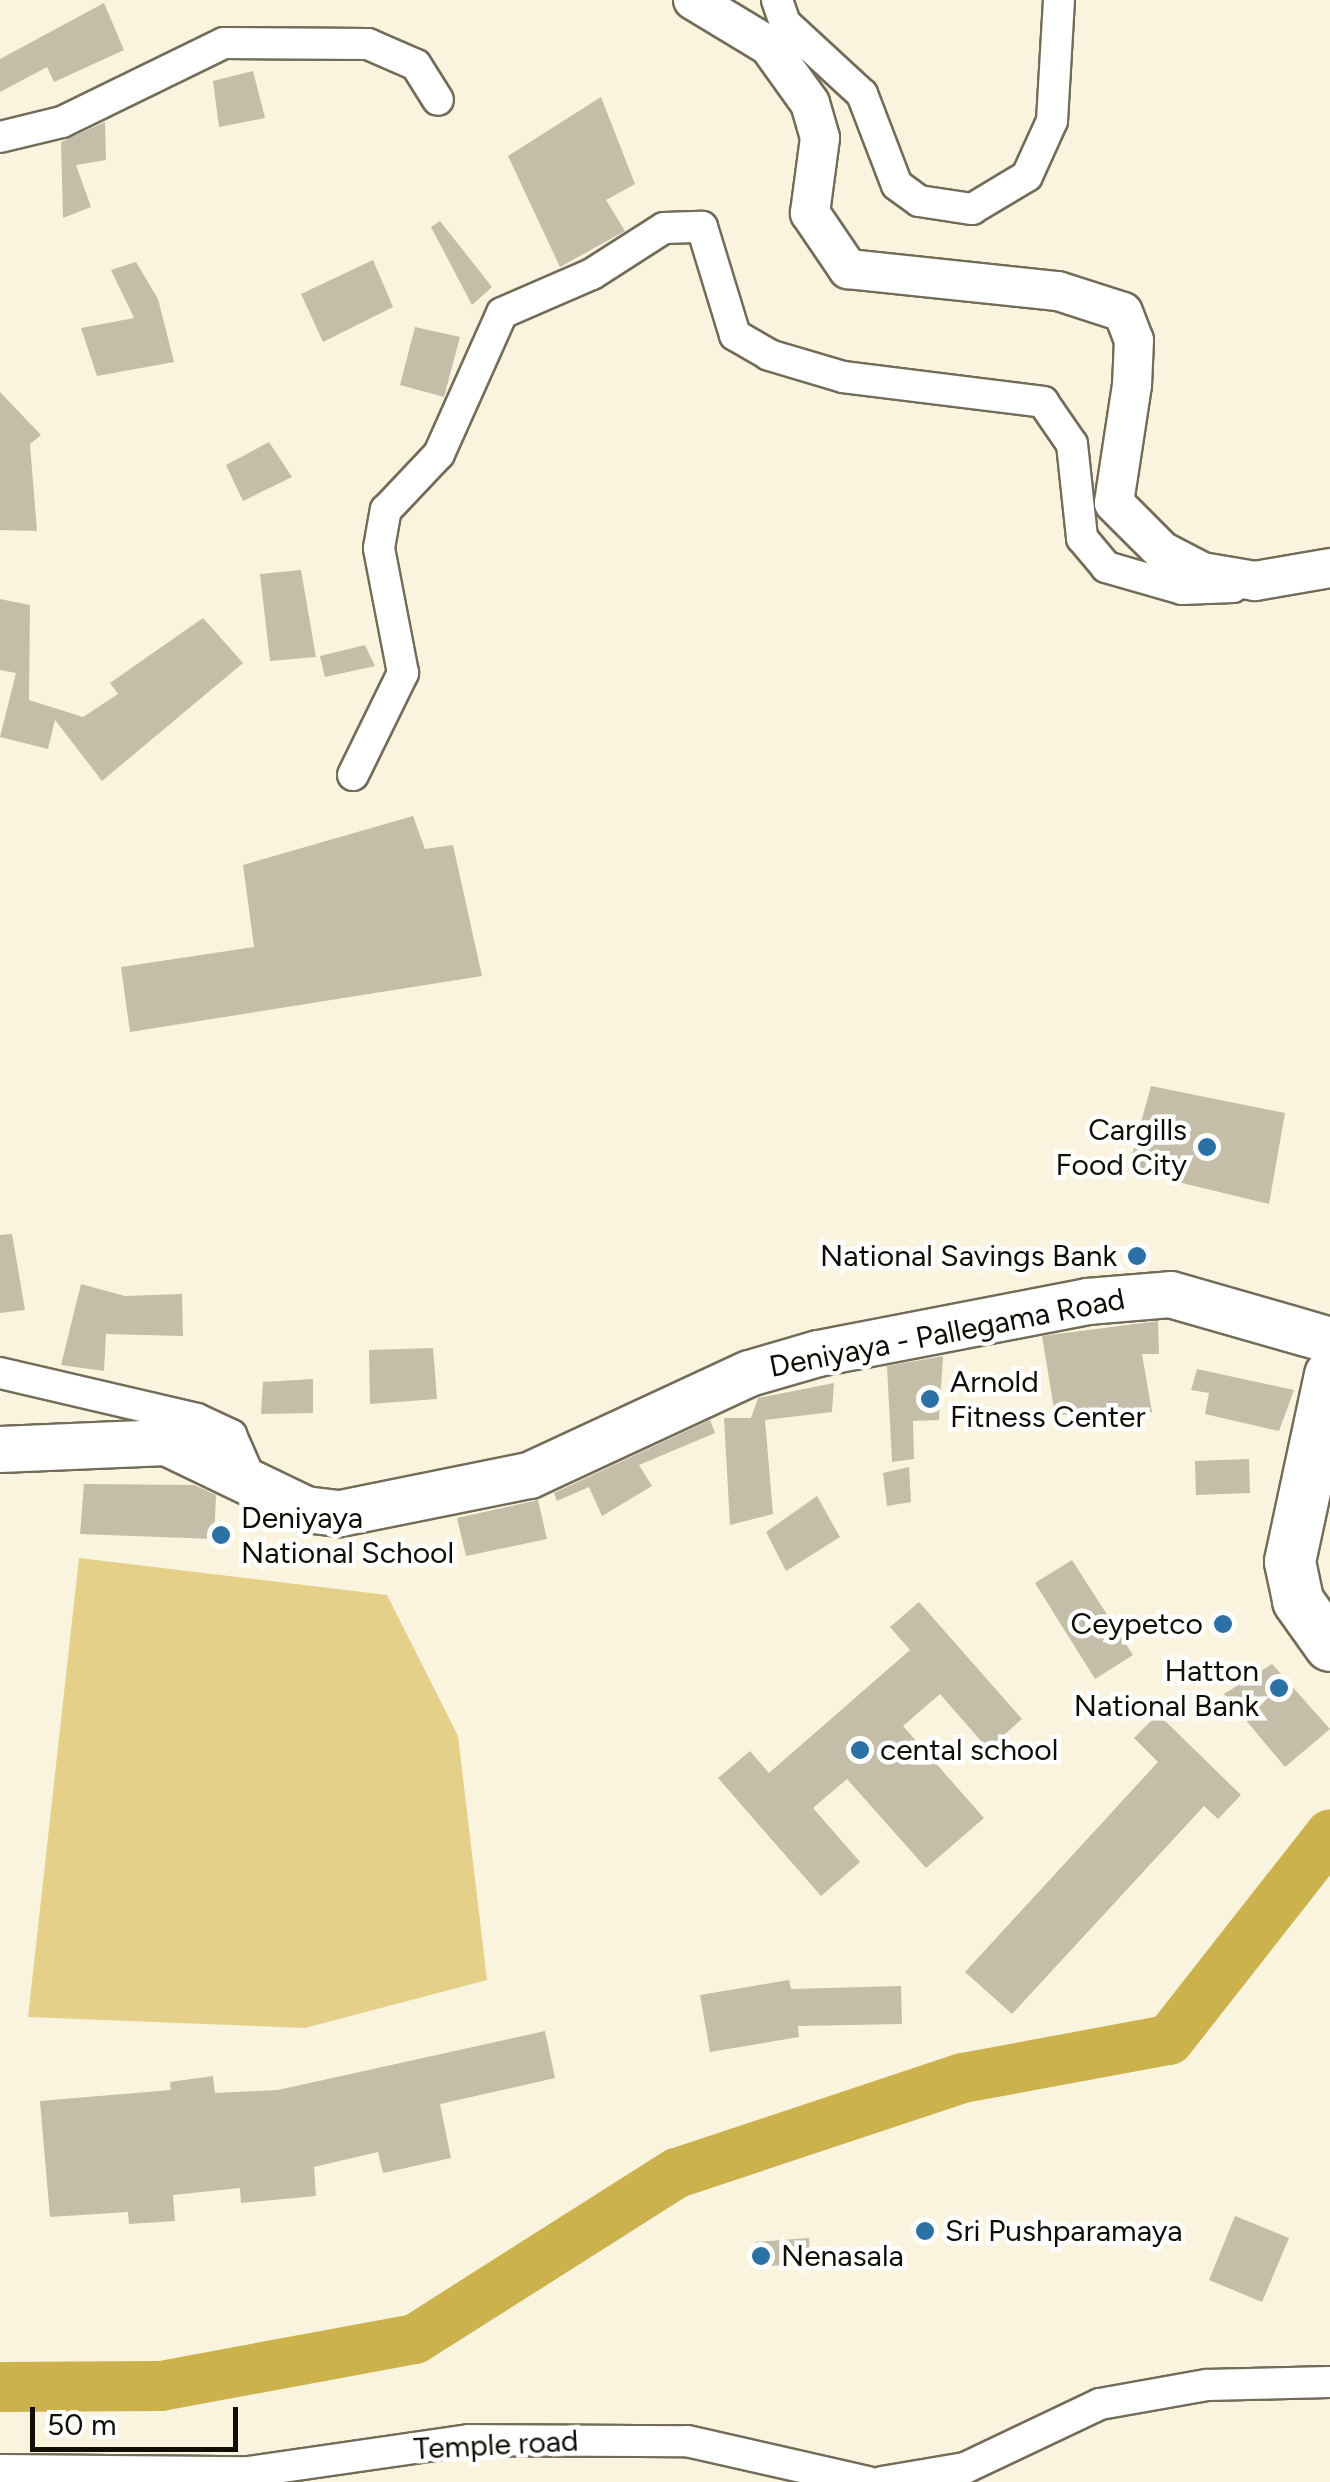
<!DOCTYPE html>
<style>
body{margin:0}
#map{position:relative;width:1330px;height:2482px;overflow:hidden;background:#faf4de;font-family:Figtree,sans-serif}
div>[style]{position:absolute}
.green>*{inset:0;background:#e4d088}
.river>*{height:50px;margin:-25px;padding:0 25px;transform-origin:25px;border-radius:25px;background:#ccb24d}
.building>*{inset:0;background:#c4bea9}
.roads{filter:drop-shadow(2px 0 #726c59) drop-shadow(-2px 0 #726c59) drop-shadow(0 2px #726c59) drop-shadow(0 -2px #726c59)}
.minor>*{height:30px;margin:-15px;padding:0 15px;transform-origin:15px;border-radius:15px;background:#fff}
.tertiary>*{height:38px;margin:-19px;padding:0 19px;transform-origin:19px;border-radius:19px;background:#fff}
.secondary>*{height:45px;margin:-22.5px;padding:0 22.5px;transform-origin:22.5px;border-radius:22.5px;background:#fff}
.primary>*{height:50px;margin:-25px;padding:0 25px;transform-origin:25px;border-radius:25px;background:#fff}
.dots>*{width:28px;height:28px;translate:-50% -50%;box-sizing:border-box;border:5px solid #fff;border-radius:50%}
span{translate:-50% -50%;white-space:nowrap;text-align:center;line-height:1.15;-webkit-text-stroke:9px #fff;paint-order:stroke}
.poi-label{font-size:30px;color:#100e07}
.right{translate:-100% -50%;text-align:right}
.left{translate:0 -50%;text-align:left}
.street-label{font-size:30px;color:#100e07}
.scale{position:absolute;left:30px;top:2407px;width:208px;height:45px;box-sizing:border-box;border:5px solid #100e07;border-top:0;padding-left:12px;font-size:30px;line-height:35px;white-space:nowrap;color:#100e07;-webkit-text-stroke:8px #fff;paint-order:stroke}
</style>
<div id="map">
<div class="green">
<i style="clip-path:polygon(79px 1558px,387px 1595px,458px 1736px,487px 1980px,305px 2028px,28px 2017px)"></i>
</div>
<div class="river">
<i style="left:0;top:2387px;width:161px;rotate:-0.4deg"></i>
<i style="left:161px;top:2386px;width:258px;rotate:-10.5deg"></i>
<i style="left:415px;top:2339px;width:310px;rotate:-32.4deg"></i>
<i style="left:677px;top:2173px;width:301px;rotate:-18.4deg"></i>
<i style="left:963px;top:2078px;width:209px;rotate:-10.5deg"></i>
<i style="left:1169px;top:2040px;width:261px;rotate:-51.9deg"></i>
</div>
<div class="building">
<i style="clip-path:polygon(104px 3px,124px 50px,54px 82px,47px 67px,0 92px,0 59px)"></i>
<i style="clip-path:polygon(253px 71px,265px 118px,219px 127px,213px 81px)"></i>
<i style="clip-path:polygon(601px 97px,635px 184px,606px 200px,625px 231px,560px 267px,508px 156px)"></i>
<i style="clip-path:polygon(105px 122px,106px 160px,76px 165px,91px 207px,63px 218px,61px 142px)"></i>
<i style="clip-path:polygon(440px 221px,492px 287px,472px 305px,431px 227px)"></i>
<i style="clip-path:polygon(373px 260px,393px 307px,323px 342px,301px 294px)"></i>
<i style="clip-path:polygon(136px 262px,158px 299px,174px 362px,97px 376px,81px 328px,134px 318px,111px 270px)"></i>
<i style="clip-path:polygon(415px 327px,460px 337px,444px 397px,400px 385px)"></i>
<i style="clip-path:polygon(0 392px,41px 435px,30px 444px,37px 531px,0 530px)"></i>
<i style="clip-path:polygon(269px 442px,292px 477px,243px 501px,226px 465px)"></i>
<i style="clip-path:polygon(301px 570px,316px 657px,270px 661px,260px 574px)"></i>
<i style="clip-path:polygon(0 599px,30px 605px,29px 700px,83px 717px,118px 694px,110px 683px,203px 618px,243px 663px,102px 781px,55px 720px,48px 749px,0 737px,16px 673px,0 670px)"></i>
<i style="clip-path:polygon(365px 645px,375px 666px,325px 677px,320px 656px)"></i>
<i style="clip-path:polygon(413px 816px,425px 849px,453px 845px,482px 976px,130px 1032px,121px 967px,254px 947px,243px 865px)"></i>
<i style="clip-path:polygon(1151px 1086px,1285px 1113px,1269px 1204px,1128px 1170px)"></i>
<i style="clip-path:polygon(12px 1234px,25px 1310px,0 1313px,0 1235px)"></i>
<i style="clip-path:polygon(81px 1284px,125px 1296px,182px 1294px,183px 1336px,106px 1334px,104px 1371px,61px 1365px)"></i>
<i style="clip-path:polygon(1158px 1321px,1159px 1354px,1142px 1354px,1152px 1412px,1055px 1415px,1042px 1336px)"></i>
<i style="clip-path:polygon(433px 1348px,437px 1399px,370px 1404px,369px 1350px)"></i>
<i style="clip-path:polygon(943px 1356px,939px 1420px,913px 1421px,914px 1459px,892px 1462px,887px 1366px)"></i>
<i style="clip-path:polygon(1197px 1369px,1294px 1390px,1279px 1431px,1205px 1414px,1209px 1393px,1191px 1390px)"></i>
<i style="clip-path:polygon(313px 1379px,313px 1413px,261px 1414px,263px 1382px)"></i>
<i style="clip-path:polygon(834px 1383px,832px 1412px,765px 1420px,773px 1514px,730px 1525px,724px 1418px,751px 1418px,758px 1398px)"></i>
<i style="clip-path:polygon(710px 1420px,715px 1433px,639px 1465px,652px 1486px,602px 1516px,589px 1487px,557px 1501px,554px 1493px)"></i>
<i style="clip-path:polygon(1249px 1459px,1250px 1493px,1196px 1495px,1195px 1461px)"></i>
<i style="clip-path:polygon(909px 1467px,911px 1502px,887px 1506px,883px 1473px)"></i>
<i style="clip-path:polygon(84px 1484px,194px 1485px,216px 1495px,214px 1539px,80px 1534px)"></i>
<i style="clip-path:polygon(817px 1496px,840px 1537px,786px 1571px,766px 1532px)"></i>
<i style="clip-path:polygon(538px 1500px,547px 1539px,466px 1556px,457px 1518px)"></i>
<i style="clip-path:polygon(1072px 1560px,1133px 1655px,1095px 1679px,1035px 1583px)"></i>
<i style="clip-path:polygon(919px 1602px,1022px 1719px,988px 1749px,940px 1694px,903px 1726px,984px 1818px,926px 1868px,847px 1779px,813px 1808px,860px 1862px,821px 1896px,718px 1778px,750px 1751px,769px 1773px,910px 1650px,890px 1627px)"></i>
<i style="clip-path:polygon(1272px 1664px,1330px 1729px,1285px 1767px,1224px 1694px)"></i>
<i style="clip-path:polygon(1158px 1714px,1241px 1795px,1218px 1819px,1204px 1806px,1012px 2014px,965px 1972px,1158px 1762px,1134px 1738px)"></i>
<i style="clip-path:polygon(789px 1980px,791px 1989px,901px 1986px,902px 2024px,798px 2026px,799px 2037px,710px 2052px,700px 1995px)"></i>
<i style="clip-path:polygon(545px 2031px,555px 2078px,440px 2104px,451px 2158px,383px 2173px,378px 2152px,314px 2167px,316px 2196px,241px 2203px,240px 2188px,173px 2195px,175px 2221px,129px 2224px,128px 2212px,50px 2217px,40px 2101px,171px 2090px,170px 2082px,213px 2076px,215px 2093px,278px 2090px)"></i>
<i style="clip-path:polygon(1235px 2216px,1289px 2238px,1262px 2302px,1209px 2280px)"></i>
<i style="clip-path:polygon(809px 2238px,810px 2263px,756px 2267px,755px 2242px)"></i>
</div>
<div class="roads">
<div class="minor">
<i style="left:777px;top:0;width:24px;rotate:71deg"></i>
<i style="left:785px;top:23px;width:105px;rotate:42.7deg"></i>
<i style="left:862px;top:94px;width:97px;rotate:69deg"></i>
<i style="left:897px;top:185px;width:27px;rotate:36deg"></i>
<i style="left:919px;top:201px;width:54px;rotate:8.6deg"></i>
<i style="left:972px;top:209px;width:64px;rotate:-31deg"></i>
<i style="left:1027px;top:176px;width:60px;rotate:-65.6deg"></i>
<i style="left:1052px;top:121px;width:121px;rotate:-86.7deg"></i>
<i style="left:0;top:137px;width:64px;rotate:-13.6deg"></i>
<i style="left:62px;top:122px;width:180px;rotate:-26deg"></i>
<i style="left:224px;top:43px;width:144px;rotate:0.4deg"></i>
<i style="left:368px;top:44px;width:52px;rotate:23.6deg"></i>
<i style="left:416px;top:65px;width:41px;rotate:57.8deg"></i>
<i style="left:353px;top:775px;width:114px;rotate:-63.9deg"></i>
<i style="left:403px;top:673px;width:127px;rotate:-100.9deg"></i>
<i style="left:379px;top:548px;width:39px;rotate:-80deg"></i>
<i style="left:386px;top:510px;width:77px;rotate:-46.6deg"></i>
<i style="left:439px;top:454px;width:154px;rotate:-65.9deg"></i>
<i style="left:502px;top:313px;width:98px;rotate:-23.4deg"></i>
<i style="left:592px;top:274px;width:85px;rotate:-32.6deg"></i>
<i style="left:664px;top:228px;width:38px;rotate:-2deg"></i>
<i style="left:702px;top:227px;width:113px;rotate:73deg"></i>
<i style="left:735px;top:335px;width:39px;rotate:30deg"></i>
<i style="left:769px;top:355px;width:77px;rotate:16.6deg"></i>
<i style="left:843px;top:377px;width:202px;rotate:7.1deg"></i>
<i style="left:1043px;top:402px;width:51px;rotate:55.4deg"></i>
<i style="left:1072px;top:444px;width:95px;rotate:83.9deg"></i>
<i style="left:1082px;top:538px;width:38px;rotate:50deg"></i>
<i style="left:1106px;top:567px;width:79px;rotate:16.1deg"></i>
<i style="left:1182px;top:589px;width:51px;rotate:-2.2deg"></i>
<i style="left:0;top:1373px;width:202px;rotate:13.1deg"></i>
<i style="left:197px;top:1419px;width:38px;rotate:25deg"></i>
<i style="left:231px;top:1435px;width:47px;rotate:66.2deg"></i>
<i style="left:0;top:2470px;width:248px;rotate:0.5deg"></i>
<i style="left:248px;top:2472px;width:223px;rotate:-8.2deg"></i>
<i style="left:469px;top:2440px;width:218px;rotate:0.3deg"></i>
<i style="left:687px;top:2441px;width:186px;rotate:12.8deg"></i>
<i style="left:882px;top:2482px;width:84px;rotate:-9.6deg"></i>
<i style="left:965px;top:2468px;width:149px;rotate:-25.4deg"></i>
<i style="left:1100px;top:2404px;width:109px;rotate:-10.1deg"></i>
<i style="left:1207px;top:2385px;width:123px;rotate:-1.4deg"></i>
</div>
<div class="tertiary">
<i style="left:693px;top:0;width:89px;rotate:31.2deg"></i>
<i style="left:769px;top:46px;width:70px;rotate:54.3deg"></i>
<i style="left:810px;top:103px;width:36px;rotate:74deg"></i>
<i style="left:820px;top:138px;width:76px;rotate:97.6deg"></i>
<i style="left:810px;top:213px;width:68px;rotate:55.8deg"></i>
<i style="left:848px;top:269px;width:211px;rotate:6deg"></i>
<i style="left:1058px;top:291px;width:68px;rotate:17.9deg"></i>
<i style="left:1123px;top:312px;width:30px;rotate:69deg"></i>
<i style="left:1134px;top:340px;width:45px;rotate:92.5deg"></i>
<i style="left:1132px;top:385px;width:119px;rotate:98.7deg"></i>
<i style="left:1114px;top:503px;width:68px;rotate:45deg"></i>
<i style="left:1162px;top:551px;width:45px;rotate:27.7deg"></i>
<i style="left:1202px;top:572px;width:54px;rotate:9.6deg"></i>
<i style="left:1255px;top:581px;width:76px;rotate:-9.8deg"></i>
</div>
<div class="secondary">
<i style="left:0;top:1449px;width:166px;rotate:-2.4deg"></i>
<i style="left:166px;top:1442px;width:154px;rotate:25.7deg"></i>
<i style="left:305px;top:1509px;width:35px;rotate:7deg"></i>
<i style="left:340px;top:1513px;width:193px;rotate:-11.4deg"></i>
<i style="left:529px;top:1475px;width:242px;rotate:-24.9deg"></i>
<i style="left:749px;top:1373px;width:72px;rotate:-16.2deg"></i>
<i style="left:818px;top:1353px;width:274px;rotate:-10.9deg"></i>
<i style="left:1087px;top:1301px;width:83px;rotate:-4.8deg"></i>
<i style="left:1170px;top:1294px;width:166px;rotate:16deg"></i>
</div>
<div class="primary">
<i style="left:1330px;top:1375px;width:191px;rotate:102.1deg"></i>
<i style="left:1290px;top:1562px;width:40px;rotate:78deg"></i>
<i style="left:1298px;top:1601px;width:55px;rotate:54.6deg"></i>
</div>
</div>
<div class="dots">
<i style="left:1207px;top:1147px;background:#2b71a6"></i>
<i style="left:1137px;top:1256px;background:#2b71a6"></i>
<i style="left:930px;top:1399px;background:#2b71a6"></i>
<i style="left:221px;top:1535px;background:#2b71a6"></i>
<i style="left:1223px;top:1624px;background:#2b71a6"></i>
<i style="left:1279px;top:1688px;background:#2b71a6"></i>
<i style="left:860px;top:1750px;background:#2b71a6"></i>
<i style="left:925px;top:2231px;background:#2b71a6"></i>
<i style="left:761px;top:2256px;background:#2b71a6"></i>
</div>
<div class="poi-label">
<span class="right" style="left:1187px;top:1147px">Cargills<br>Food City</span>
<span class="right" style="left:1117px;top:1256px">National Savings Bank</span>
<span class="left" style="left:950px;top:1399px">Arnold<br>Fitness Center</span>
<span class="left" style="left:241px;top:1535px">Deniyaya<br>National School</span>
<span class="right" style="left:1203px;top:1624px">Ceypetco</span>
<span class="right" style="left:1259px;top:1688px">Hatton<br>National Bank</span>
<span class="left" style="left:880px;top:1750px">cental school</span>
<span class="left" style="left:945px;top:2231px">Sri Pushparamaya</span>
<span class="left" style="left:781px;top:2256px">Nenasala</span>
</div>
<div class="street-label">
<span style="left:947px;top:1333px;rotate:-11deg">Deniyaya - Pallegama Road</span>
<span style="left:496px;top:2445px;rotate:-3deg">Temple road</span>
</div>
<div class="scale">50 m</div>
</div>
